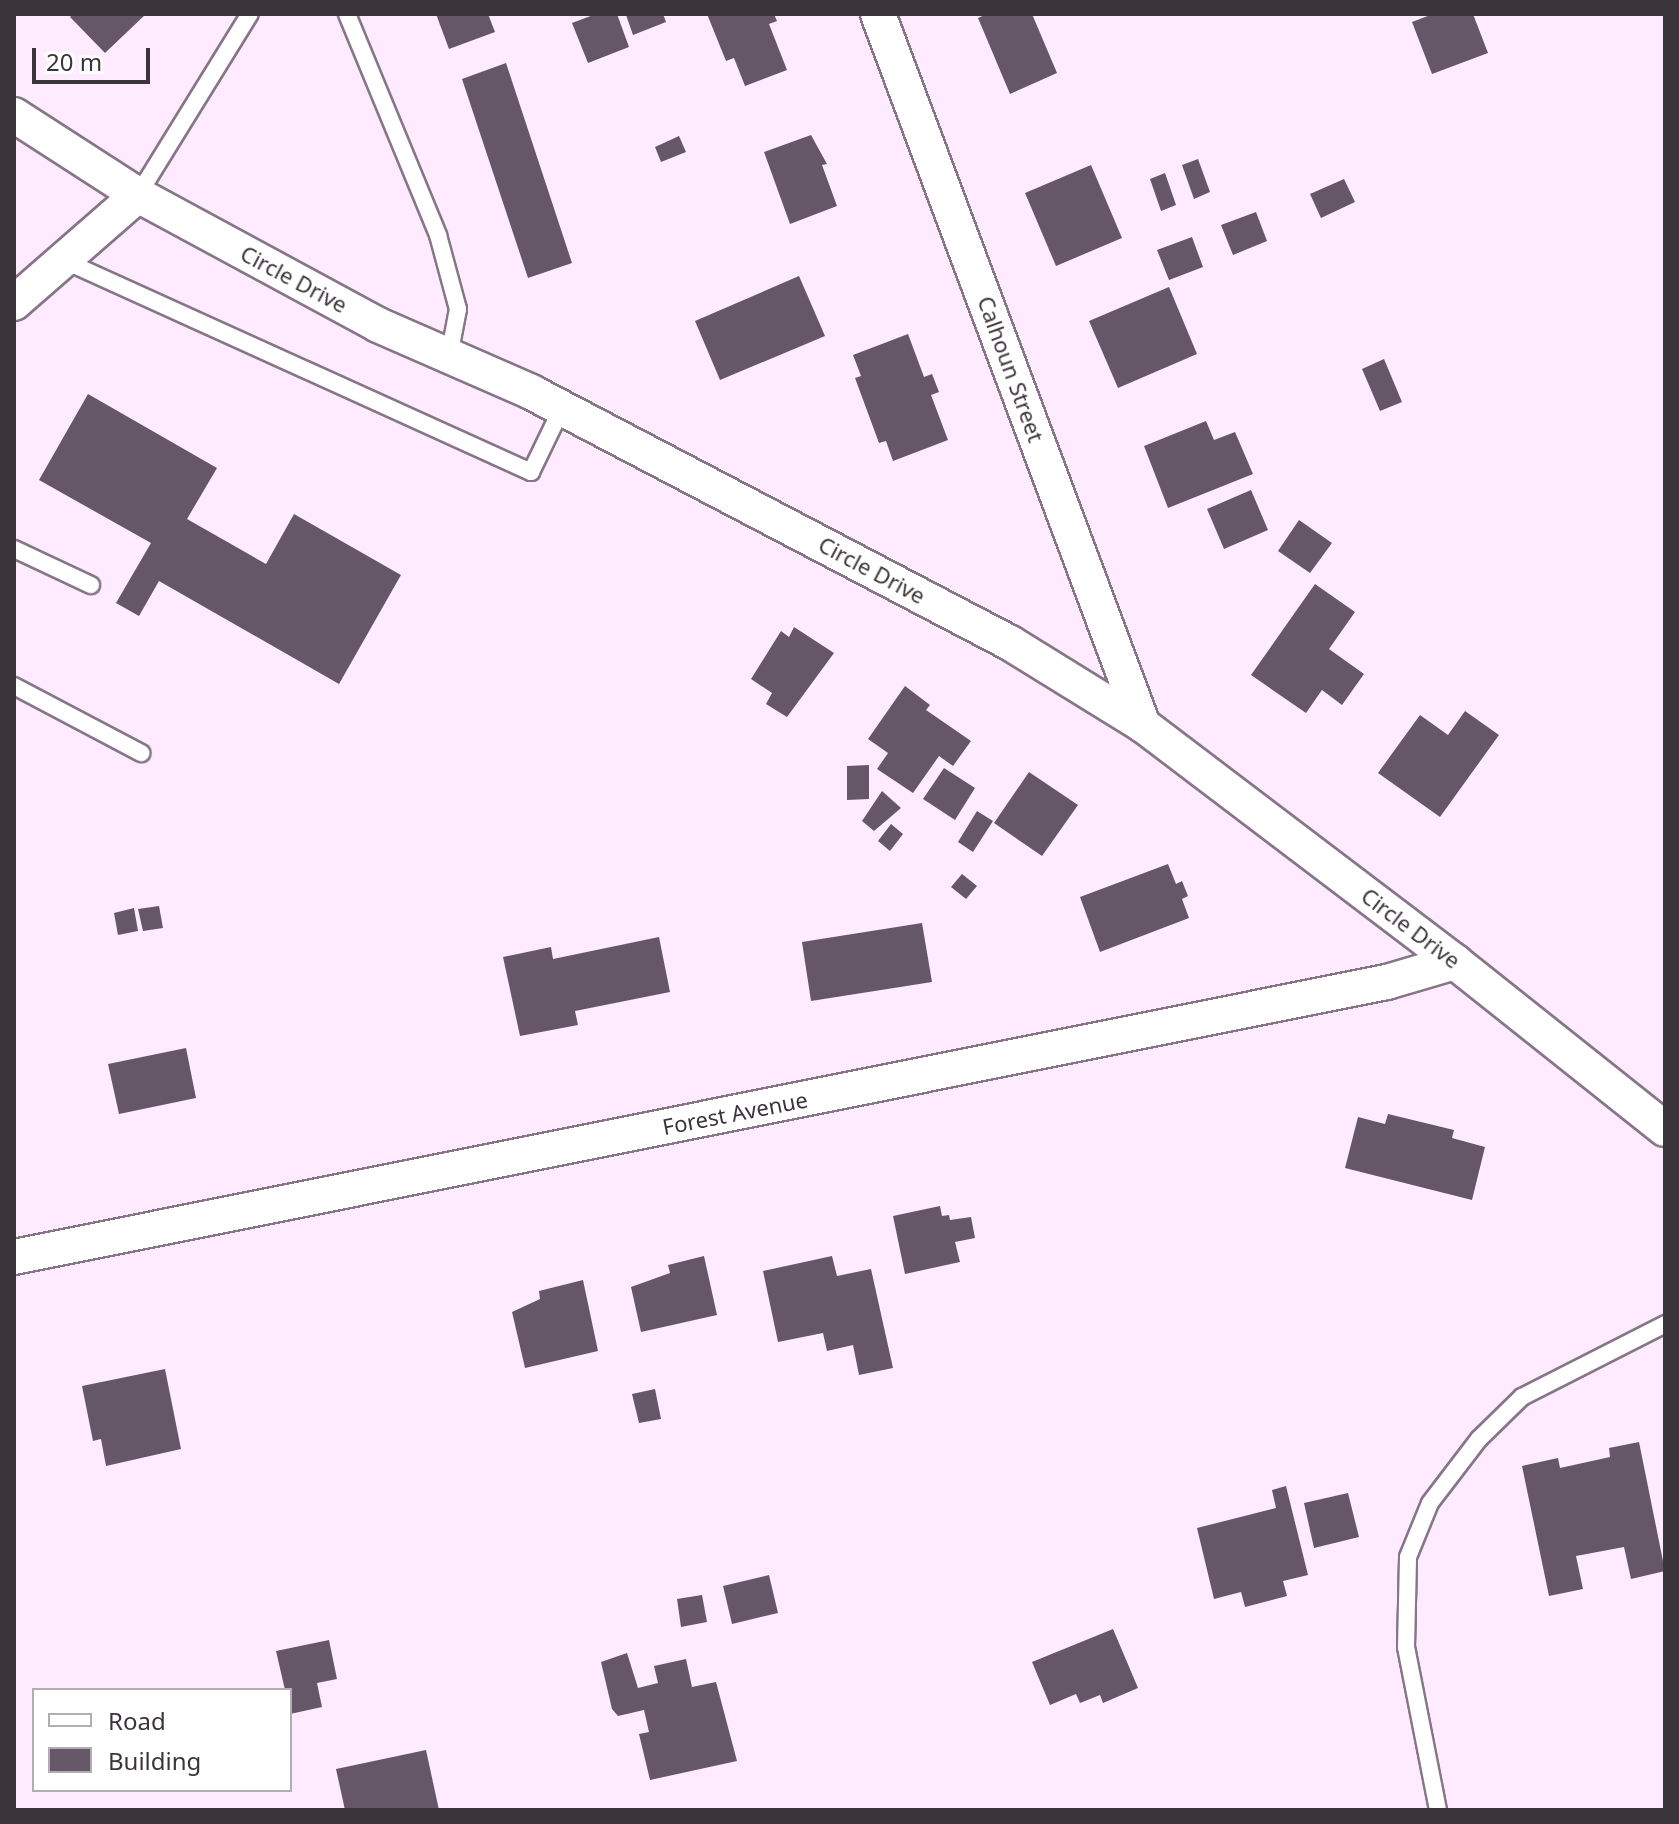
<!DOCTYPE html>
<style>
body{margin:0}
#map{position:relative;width:1679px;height:1824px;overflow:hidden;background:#feebff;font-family:"Noto Sans",sans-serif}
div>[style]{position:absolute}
.building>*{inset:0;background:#665768}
.roads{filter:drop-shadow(2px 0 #867688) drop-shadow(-2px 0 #867688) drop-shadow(0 2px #867688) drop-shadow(0 -2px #867688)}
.service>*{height:16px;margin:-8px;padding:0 8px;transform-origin:8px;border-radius:8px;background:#fff}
.minor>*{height:34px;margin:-17px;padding:0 17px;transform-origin:17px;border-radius:17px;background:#fff}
span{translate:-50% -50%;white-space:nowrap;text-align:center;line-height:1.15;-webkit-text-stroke:8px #fff;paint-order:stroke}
.street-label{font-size:22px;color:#3b343b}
.frame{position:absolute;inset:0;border:16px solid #3b343b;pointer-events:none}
.legend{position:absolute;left:32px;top:1688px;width:260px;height:104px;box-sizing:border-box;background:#fff;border:2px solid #b1aeb1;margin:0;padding:10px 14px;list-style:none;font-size:24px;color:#3b343b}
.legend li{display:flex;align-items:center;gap:16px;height:40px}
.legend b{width:40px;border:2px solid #b1aeb1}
.scale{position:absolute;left:32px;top:48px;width:118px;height:36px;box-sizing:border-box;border:4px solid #3b343b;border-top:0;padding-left:10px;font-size:24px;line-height:28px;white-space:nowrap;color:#3b343b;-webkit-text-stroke:6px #fff;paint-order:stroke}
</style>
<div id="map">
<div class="building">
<i style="clip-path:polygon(73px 14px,146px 14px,105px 53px,70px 17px)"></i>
<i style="clip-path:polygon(436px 14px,488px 14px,495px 32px,449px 49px)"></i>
<i style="clip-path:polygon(596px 14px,617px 14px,629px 47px,588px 63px,572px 23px)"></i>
<i style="clip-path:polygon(663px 14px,666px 22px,633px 35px,626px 15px)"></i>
<i style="clip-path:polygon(707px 14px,774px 14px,777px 21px,769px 24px,787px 70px,745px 86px,734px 58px,726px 61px)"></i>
<i style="clip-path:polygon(987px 14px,1032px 14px,1057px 73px,1010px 94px,978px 18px)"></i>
<i style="clip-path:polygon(1433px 14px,1473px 14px,1488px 53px,1432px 74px,1412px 22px)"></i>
<i style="clip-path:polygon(506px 63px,572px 263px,528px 278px,462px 79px)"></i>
<i style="clip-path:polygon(811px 135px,827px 164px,822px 165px,837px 206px,790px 224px,764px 152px)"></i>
<i style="clip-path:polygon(679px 136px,686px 152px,661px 162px,655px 147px)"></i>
<i style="clip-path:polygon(1198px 159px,1210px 192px,1194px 199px,1182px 165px)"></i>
<i style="clip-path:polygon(1091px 165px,1122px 238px,1056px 266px,1025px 193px)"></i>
<i style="clip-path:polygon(1165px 173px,1176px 205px,1161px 211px,1150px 179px)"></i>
<i style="clip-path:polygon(1344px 179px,1355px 202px,1321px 218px,1310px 194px)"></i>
<i style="clip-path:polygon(1256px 212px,1267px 241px,1233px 255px,1221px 225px)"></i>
<i style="clip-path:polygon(1192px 237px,1203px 267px,1169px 280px,1157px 250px)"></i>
<i style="clip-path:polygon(799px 276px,825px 336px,720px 380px,695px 321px)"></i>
<i style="clip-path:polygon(1169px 287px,1197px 354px,1118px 388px,1089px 321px)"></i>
<i style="clip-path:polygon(908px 334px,924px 377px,932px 374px,939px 392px,931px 395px,948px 440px,893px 461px,886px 441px,879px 443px,855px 378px,861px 376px,853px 355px)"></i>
<i style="clip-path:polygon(1384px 359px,1402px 402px,1380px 411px,1362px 369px)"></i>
<i style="clip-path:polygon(88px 394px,217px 468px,187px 519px,266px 564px,294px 514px,401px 575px,339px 684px,159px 581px,139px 616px,116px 603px,151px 543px,39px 480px)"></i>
<i style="clip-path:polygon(1206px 421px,1214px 440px,1235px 432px,1253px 474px,1168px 508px,1144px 446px)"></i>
<i style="clip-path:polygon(1251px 490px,1268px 530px,1224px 549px,1207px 509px)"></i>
<i style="clip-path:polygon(1299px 520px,1332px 543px,1310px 573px,1278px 551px)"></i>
<i style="clip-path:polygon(1315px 584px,1355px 612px,1329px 649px,1364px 674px,1342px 705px,1322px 690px,1306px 713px,1251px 675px)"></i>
<i style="clip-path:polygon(794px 627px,834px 653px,787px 717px,766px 704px,772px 693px,751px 679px,781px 631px,789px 637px)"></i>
<i style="clip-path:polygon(905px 686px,930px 705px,926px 710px,971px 741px,953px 766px,939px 756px,913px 793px,877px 769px,888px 753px,868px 739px)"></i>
<i style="clip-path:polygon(1465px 711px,1499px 735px,1440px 817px,1378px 773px,1420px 715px,1448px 735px)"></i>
<i style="clip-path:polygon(869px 765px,869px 799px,847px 800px,847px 766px)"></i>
<i style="clip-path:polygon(944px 768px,975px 788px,955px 820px,923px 799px)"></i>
<i style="clip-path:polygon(1029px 772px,1078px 805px,1042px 856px,994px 823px)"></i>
<i style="clip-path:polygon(882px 791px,901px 808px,874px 831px,862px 821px)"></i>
<i style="clip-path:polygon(977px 811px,993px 821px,973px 852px,958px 842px)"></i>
<i style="clip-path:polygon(891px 824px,903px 834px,890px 851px,878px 841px)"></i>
<i style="clip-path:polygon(1168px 864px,1176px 884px,1182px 881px,1188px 896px,1182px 899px,1189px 918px,1100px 952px,1080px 897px)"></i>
<i style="clip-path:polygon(962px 874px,977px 886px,966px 899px,951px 887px)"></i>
<i style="clip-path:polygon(159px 906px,163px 928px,143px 931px,138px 909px)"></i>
<i style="clip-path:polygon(134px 908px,138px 931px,118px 935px,114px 913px)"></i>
<i style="clip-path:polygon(922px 923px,932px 982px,811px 1001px,802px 942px)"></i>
<i style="clip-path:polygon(659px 937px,670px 992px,575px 1011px,578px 1025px,520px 1036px,503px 957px,551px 947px,553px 959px)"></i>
<i style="clip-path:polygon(186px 1048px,196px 1098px,119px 1114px,108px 1064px)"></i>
<i style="clip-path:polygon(1388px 1114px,1454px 1130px,1452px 1138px,1485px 1147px,1472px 1200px,1345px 1168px,1358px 1117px,1385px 1124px)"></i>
<i style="clip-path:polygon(940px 1206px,942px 1216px,949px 1215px,950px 1220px,971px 1217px,975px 1238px,955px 1242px,960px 1262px,905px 1274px,893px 1216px)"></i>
<i style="clip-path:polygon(704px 1256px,717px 1315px,641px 1332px,631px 1287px,670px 1273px,668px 1265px)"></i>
<i style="clip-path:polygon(832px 1256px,837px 1276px,871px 1269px,893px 1368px,859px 1375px,853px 1345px,827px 1351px,823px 1333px,778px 1342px,763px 1271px)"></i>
<i style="clip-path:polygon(583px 1280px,598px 1351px,525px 1368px,512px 1312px,540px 1299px,539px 1291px)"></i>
<i style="clip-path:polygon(165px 1369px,181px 1449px,106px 1466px,101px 1439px,93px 1441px,82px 1386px)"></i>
<i style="clip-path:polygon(655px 1389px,661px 1419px,639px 1423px,632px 1394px)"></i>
<i style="clip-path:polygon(1639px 1442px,1665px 1571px,1631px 1579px,1624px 1547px,1576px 1556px,1583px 1589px,1549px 1596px,1522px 1466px,1558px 1458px,1560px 1468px,1610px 1457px,1609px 1448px)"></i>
<i style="clip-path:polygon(1286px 1486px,1308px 1575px,1283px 1581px,1287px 1596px,1245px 1607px,1241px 1592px,1214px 1599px,1197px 1528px,1276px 1508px,1272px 1490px)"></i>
<i style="clip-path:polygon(1348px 1493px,1359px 1537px,1314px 1548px,1304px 1503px)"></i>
<i style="clip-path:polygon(769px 1575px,778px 1613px,732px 1624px,723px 1586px)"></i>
<i style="clip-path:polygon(702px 1595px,707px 1622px,681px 1627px,677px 1599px)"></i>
<i style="clip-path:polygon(1113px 1629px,1138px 1688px,1103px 1703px,1100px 1695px,1080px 1703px,1076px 1694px,1050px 1705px,1032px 1662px)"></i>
<i style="clip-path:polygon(329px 1640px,337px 1679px,317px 1683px,322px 1707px,290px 1714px,290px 1690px,285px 1690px,276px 1651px)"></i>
<i style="clip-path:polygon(627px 1653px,638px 1688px,658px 1683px,654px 1666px,686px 1659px,692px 1687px,716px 1682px,737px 1761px,650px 1780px,639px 1734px,649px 1732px,644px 1710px,618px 1716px,612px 1709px,601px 1662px)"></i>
<i style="clip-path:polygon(426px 1750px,439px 1810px,345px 1810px,336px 1769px)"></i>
</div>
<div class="roads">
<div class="service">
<i style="left:347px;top:14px;width:239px;rotate:67.6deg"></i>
<i style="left:438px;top:235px;width:77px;rotate:74.9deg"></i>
<i style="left:458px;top:309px;width:48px;rotate:100.8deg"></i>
<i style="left:138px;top:195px;width:213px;rotate:-58.3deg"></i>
<i style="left:63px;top:260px;width:514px;rotate:24.37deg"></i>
<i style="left:531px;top:472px;width:71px;rotate:-64.2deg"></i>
<i style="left:14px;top:549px;width:85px;rotate:25.1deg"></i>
<i style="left:14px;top:686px;width:144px;rotate:27.8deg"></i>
<i style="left:1438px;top:1810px;width:166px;rotate:-101.1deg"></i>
<i style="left:1406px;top:1647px;width:90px;rotate:-88.7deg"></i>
<i style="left:1408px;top:1557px;width:58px;rotate:-67.8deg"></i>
<i style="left:1430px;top:1503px;width:81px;rotate:-52.6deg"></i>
<i style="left:1479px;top:1439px;width:60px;rotate:-44.3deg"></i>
<i style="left:1522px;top:1397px;width:161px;rotate:-27deg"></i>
</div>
<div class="minor">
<i style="left:878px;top:14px;width:759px;rotate:69.56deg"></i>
<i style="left:14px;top:115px;width:148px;rotate:32.8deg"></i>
<i style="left:138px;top:195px;width:273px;rotate:28.4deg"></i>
<i style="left:378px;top:325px;width:167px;rotate:23.6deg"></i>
<i style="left:531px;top:392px;width:541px;rotate:27.65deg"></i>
<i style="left:1010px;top:643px;width:156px;rotate:31.7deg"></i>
<i style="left:1143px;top:725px;width:392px;rotate:37.2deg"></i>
<i style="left:1455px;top:962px;width:268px;rotate:38.5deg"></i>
<i style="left:14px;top:303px;width:164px;rotate:-41.1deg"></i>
<i style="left:14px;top:1257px;width:1400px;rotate:-11.33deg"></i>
<i style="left:1387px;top:982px;width:71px;rotate:-16.4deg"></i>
</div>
</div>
<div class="street-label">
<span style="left:294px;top:279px;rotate:28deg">Circle Drive</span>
<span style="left:1011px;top:369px;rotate:70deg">Calhoun Street</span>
<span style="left:872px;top:570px;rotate:28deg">Circle Drive</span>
<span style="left:1411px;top:928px;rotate:37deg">Circle Drive</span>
<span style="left:735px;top:1113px;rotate:-11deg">Forest Avenue</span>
</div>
<div class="frame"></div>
<ul class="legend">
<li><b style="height:10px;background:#fff"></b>Road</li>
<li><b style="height:22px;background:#665768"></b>Building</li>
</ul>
<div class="scale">20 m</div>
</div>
